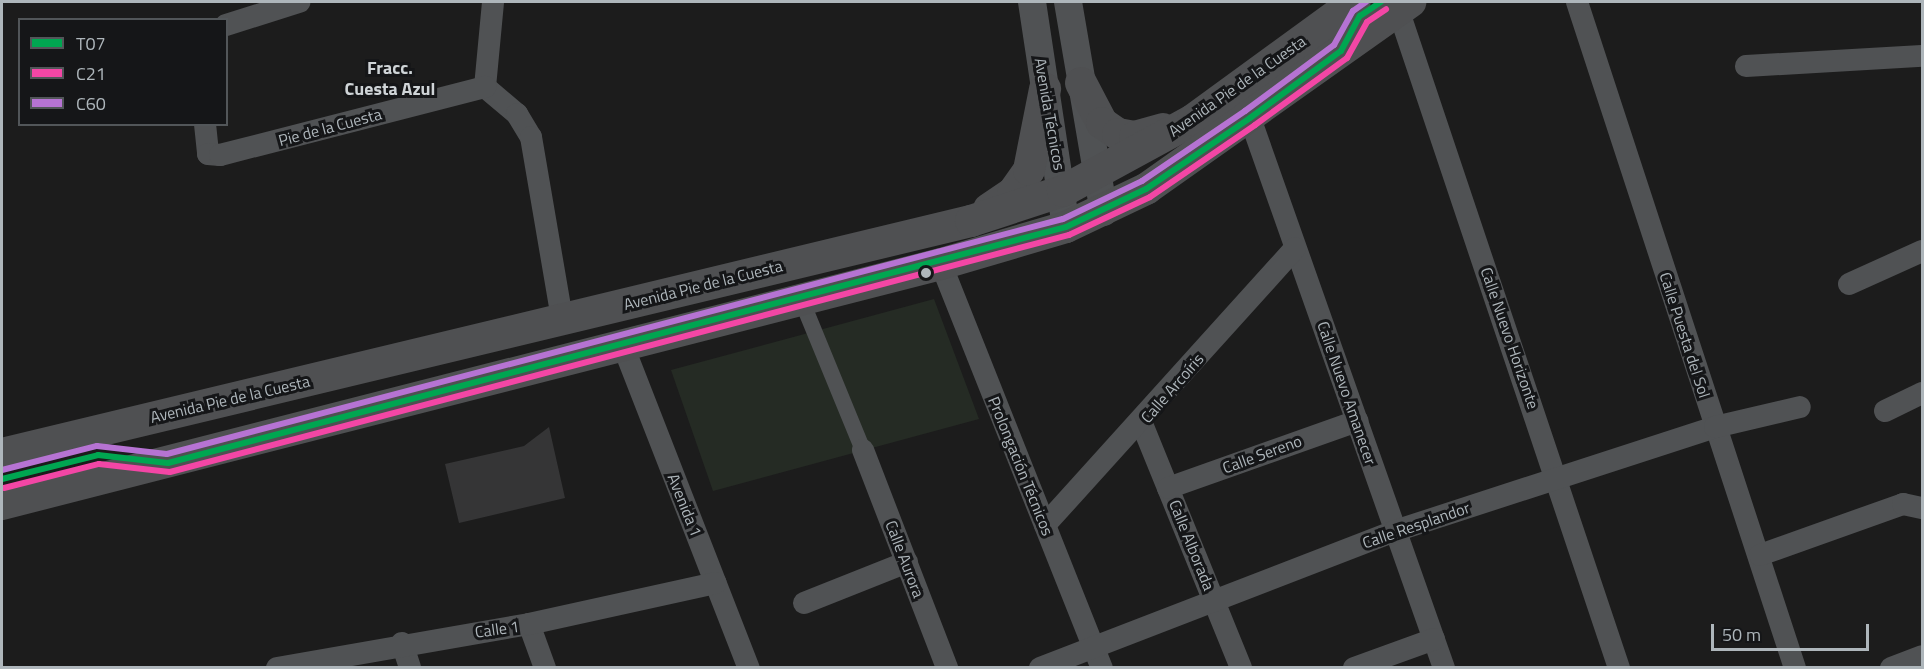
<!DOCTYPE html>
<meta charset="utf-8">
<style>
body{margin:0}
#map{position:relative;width:1924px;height:669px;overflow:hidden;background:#1c1c1c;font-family:"Titillium Web",sans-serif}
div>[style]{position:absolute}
.green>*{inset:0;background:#252b24}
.building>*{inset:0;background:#353536}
.pedestrian>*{height:16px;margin:-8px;padding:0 8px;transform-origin:8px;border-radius:8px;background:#505254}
.minor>*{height:22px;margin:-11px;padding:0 11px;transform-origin:11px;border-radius:11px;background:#505254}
.tertiary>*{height:28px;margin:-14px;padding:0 14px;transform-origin:14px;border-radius:14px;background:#505254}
.secondary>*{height:32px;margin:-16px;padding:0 16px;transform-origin:16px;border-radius:16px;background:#4f5052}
.bus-1>*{height:6px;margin:-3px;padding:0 3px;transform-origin:3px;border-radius:3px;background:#00a651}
.bus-2>*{height:6px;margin:-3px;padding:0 3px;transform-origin:3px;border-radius:3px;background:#f346a5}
.bus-3>*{height:6px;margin:-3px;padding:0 3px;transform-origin:3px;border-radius:3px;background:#b673d3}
.dots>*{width:16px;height:16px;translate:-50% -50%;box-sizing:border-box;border:3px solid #151618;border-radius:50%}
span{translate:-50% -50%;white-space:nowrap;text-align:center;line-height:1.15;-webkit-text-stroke:6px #151618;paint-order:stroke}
.street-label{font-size:16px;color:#aeb6bb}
.neighbourhood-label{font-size:18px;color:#cfd4d7;font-weight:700}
.frame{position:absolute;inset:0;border:3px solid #aeb6bb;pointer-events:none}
.legend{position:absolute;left:18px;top:18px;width:210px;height:108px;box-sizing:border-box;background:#151618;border:2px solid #525659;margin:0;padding:8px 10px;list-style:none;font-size:18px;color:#aeb6bb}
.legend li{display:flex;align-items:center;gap:12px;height:30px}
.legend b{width:30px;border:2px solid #525659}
.scale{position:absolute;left:1711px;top:624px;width:158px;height:27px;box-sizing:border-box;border:3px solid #aeb6bb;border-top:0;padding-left:8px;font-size:18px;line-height:21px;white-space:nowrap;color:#aeb6bb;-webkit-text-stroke:4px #151618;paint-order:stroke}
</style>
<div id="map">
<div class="green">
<i style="clip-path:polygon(934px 299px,979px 419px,713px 491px,671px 370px)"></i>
</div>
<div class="building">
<i style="clip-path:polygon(549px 427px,565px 498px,459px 523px,445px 464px,524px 446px)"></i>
</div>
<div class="pedestrian">
<i style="left:801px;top:299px;width:163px;rotate:67.7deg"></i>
</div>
<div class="minor">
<i style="left:1577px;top:2px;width:701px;rotate:71.88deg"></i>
<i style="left:1398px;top:9px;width:695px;rotate:71.46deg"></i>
<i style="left:226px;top:25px;width:77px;rotate:-17.5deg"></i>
<i style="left:1746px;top:66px;width:176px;rotate:-3.3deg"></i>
<i style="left:485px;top:87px;width:42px;rotate:40.2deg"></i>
<i style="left:517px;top:114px;width:27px;rotate:59deg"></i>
<i style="left:531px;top:137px;width:185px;rotate:80.3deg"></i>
<i style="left:485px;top:87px;width:85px;rotate:-84.6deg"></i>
<i style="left:1250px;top:118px;width:583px;rotate:70.57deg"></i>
<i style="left:205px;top:124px;width:30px;rotate:84deg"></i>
<i style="left:208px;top:154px;width:12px;rotate:5deg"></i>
<i style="left:220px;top:155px;width:274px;rotate:-14.4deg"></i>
<i style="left:941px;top:264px;width:435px;rotate:68.3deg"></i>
<i style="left:1849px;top:284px;width:80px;rotate:-24.3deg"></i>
<i style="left:622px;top:343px;width:349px;rotate:68.7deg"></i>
<i style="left:1885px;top:411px;width:41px;rotate:-25.9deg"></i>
<i style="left:1142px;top:424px;width:263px;rotate:67.9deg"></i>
<i style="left:863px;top:450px;width:234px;rotate:68.9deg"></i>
<i style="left:1168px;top:488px;width:201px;rotate:-19.5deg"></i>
<i style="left:1045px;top:525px;width:373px;rotate:-47.9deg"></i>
<i style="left:1760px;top:555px;width:152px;rotate:-19.6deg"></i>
<i style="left:1903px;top:504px;width:19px;rotate:12deg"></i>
<i style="left:804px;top:603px;width:111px;rotate:-21.7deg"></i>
<i style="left:529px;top:624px;width:47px;rotate:70deg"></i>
<i style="left:402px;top:643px;width:26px;rotate:72deg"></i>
<i style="left:277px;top:668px;width:256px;rotate:-9.9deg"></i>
<i style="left:529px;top:624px;width:191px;rotate:-12.4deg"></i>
<i style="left:1040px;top:668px;width:381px;rotate:-21.1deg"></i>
<i style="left:1395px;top:531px;width:336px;rotate:-18deg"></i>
<i style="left:1715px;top:427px;width:87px;rotate:-13.2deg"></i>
<i style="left:1354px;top:668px;width:85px;rotate:-19.9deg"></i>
<i style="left:1891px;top:668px;width:33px;rotate:-21deg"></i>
</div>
<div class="tertiary">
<i style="left:1032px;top:2px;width:228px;rotate:81.4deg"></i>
<i style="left:1068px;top:2px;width:213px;rotate:80.3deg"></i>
</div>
<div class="secondary">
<i style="left:1081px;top:83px;width:45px;rotate:62.3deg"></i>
<i style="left:1102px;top:123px;width:19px;rotate:35deg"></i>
<i style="left:1118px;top:134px;width:17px;rotate:10deg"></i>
<i style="left:1135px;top:137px;width:29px;rotate:-16deg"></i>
<i style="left:989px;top:209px;width:29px;rotate:-34deg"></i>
<i style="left:1013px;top:193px;width:28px;rotate:-55deg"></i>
<i style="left:1029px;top:170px;width:83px;rotate:-78.8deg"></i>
<i style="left:2px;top:454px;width:997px;rotate:-13.52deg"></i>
<i style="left:971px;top:221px;width:97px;rotate:-18.1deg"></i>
<i style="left:1063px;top:191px;width:148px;rotate:-28.6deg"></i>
<i style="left:1193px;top:120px;width:200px;rotate:-36.1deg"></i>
<i style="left:2px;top:504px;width:969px;rotate:-14.34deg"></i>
<i style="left:941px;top:264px;width:130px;rotate:-16.5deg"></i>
<i style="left:1066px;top:227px;width:89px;rotate:-25.4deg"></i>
<i style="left:1146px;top:189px;width:324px;rotate:-35.3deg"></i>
</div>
<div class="bus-1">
<i style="left:2px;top:479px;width:99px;rotate:-14deg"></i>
<i style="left:98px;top:455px;width:70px;rotate:6.5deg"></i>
<i style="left:168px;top:463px;width:928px;rotate:-14.72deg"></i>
<i style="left:1066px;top:227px;width:89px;rotate:-25.4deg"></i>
<i style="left:1146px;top:189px;width:126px;rotate:-34.3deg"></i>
<i style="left:1250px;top:118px;width:113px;rotate:-36.4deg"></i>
<i style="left:1341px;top:51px;width:40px;rotate:-62deg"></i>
<i style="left:1360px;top:16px;width:25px;rotate:-34deg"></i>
</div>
<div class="bus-2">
<i style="left:4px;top:488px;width:98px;rotate:-14.2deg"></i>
<i style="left:99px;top:464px;width:71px;rotate:6.4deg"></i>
<i style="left:170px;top:472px;width:930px;rotate:-14.77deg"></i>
<i style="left:1069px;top:235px;width:89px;rotate:-25.1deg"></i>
<i style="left:1150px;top:197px;width:127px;rotate:-34.4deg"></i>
<i style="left:1255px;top:125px;width:114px;rotate:-36.1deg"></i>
<i style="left:1347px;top:58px;width:41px;rotate:-60.9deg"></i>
<i style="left:1367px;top:22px;width:23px;rotate:-34deg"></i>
</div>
<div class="bus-3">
<i style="left:2px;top:470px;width:98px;rotate:-14.2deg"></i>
<i style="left:97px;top:446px;width:70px;rotate:6.5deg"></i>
<i style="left:167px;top:454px;width:926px;rotate:-14.7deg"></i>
<i style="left:1063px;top:219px;width:88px;rotate:-25.7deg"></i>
<i style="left:1142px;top:181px;width:125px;rotate:-34.2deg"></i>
<i style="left:1245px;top:111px;width:111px;rotate:-36.6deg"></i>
<i style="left:1334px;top:45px;width:39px;rotate:-61deg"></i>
<i style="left:1353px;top:11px;width:16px;rotate:-35deg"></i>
</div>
<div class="dots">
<i style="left:926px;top:273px;background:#aeb6bb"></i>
</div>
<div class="street-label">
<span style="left:1237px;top:86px;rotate:-35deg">Avenida Pie de la Cuesta</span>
<span style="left:1050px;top:114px;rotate:80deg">Avenida Técnicos</span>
<span style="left:330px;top:127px;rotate:-15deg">Pie de la Cuesta</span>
<span style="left:703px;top:285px;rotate:-14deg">Avenida Pie de la Cuesta</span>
<span style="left:1685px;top:335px;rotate:72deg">Calle Puesta del Sol</span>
<span style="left:1510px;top:338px;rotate:71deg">Calle Nuevo Horizonte</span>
<span style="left:1172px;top:388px;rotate:-49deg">Calle Arcoíris</span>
<span style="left:1347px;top:393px;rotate:71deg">Calle Nuevo Amanecer</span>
<span style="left:230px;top:399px;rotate:-13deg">Avenida Pie de la Cuesta</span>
<span style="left:1262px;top:454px;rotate:-20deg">Calle Sereno</span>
<span style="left:1021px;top:466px;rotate:68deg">Prolongación Técnicos</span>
<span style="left:685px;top:505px;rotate:68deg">Avenida 1</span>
<span style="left:1416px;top:525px;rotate:-19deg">Calle Resplandor</span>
<span style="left:1192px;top:545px;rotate:68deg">Calle Alborada</span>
<span style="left:905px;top:559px;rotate:69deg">Calle Aurora</span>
<span style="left:497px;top:629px;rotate:-8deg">Calle 1</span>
</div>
<div class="neighbourhood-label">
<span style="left:390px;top:79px">Fracc.<br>Cuesta Azul</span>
</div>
<div class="frame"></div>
<ul class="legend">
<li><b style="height:8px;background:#00a651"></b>T07</li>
<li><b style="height:8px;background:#f346a5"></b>C21</li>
<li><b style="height:8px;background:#b673d3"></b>C60</li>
</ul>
<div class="scale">50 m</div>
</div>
